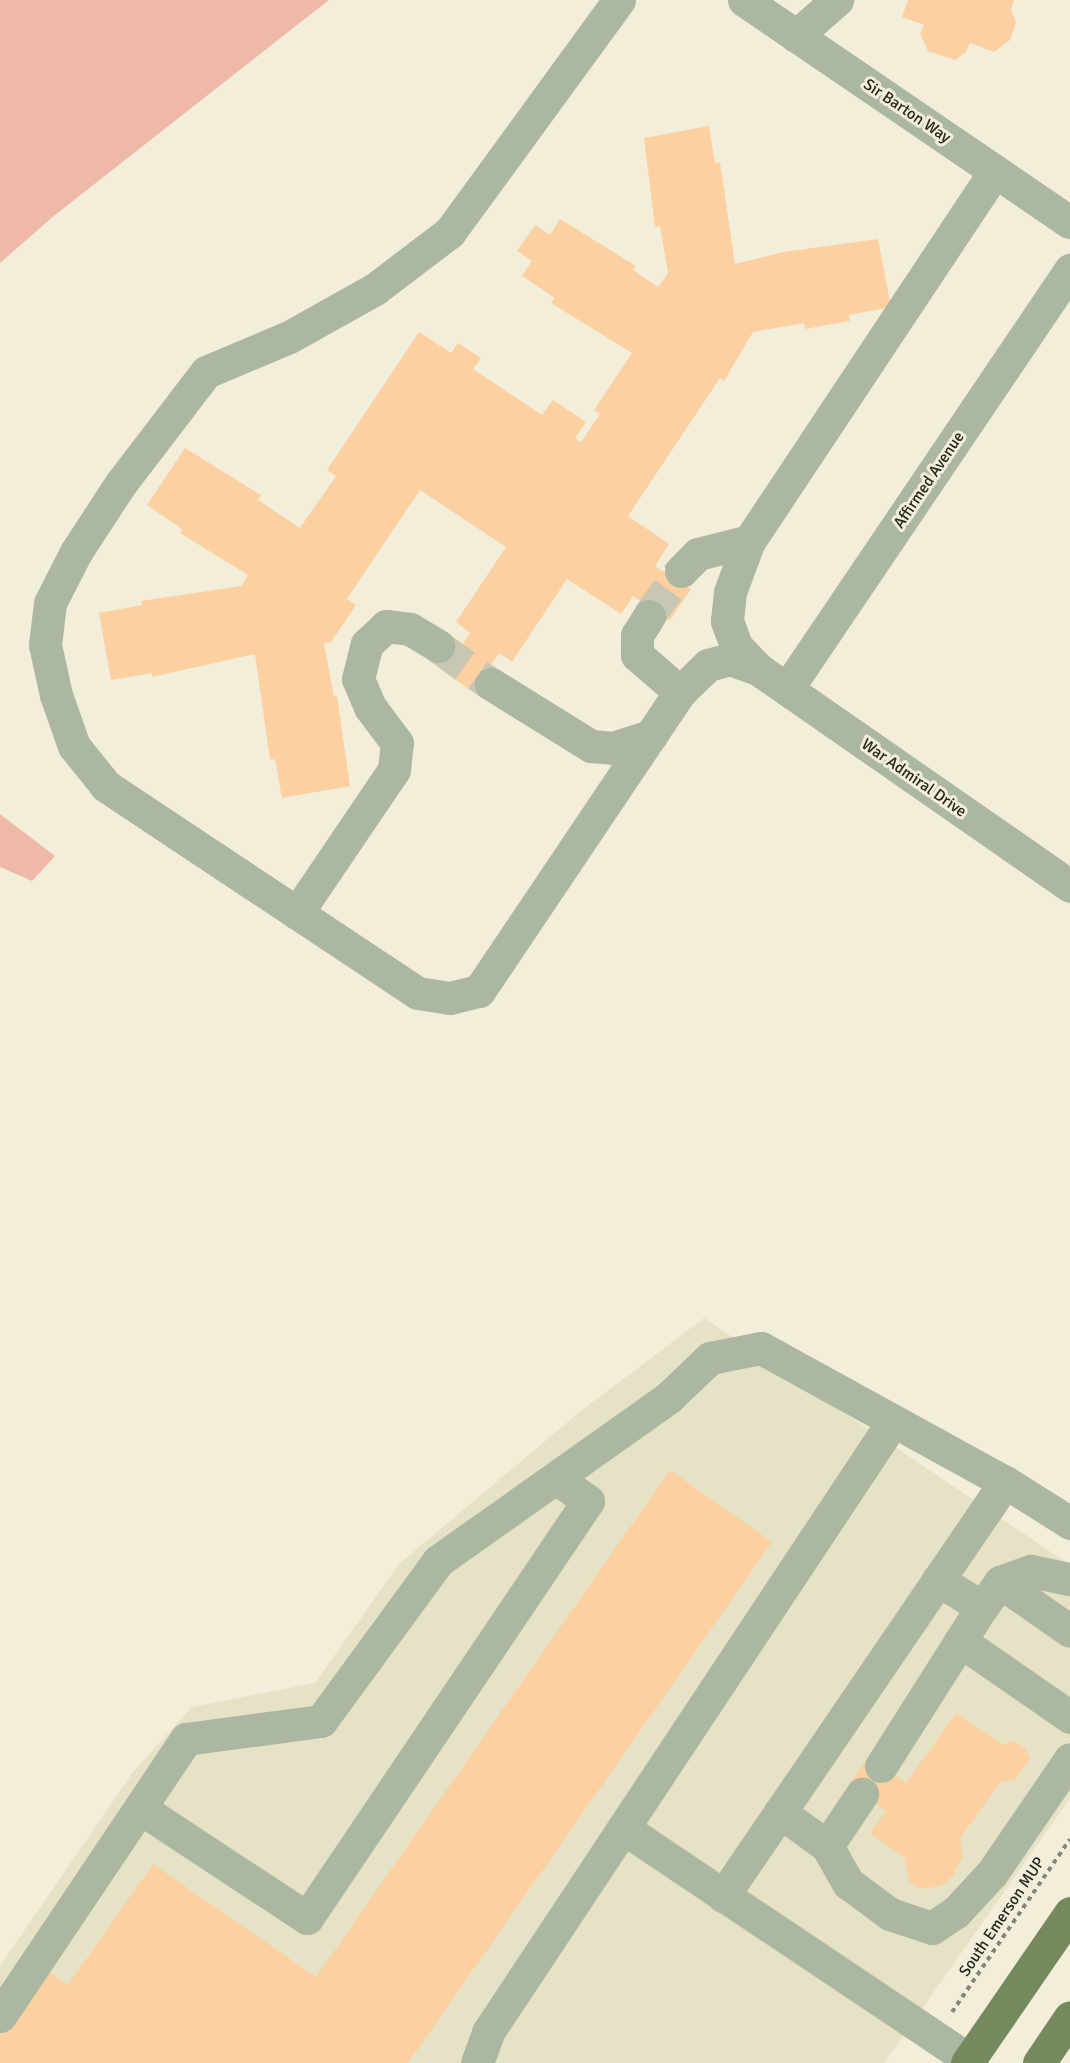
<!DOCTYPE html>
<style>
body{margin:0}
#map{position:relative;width:1070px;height:2063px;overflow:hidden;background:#f2eeda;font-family:Signika,sans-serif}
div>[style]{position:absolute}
.built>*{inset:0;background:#e6e2c6}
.green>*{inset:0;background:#efb9a9}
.building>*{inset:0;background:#fcd0a1}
.minor-tunnel>*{height:33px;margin-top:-16.5px;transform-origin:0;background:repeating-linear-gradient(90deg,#c9c6b4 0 33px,transparent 0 49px)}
.path>*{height:4px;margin-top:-2px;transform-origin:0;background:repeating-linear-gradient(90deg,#878577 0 4.5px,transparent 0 9px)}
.minor>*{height:33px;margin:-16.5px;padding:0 16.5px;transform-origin:16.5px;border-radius:16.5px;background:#abb7a0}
.major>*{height:33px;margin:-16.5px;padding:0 16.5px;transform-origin:16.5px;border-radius:16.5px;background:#74895e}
span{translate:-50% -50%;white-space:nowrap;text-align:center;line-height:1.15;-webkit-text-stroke:6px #f2eeda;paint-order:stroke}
.street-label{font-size:16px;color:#25241d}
</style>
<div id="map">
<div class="built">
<i style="clip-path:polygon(704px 1318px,1070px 1565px,1070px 1798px,884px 2063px,0 2063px,0 1966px,133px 1772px,192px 1707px,315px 1683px,399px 1564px,582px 1410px)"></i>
</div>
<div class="green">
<i style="clip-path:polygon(0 0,329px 0,55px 215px,0 263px)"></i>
<i style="clip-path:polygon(0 814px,55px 856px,32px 881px,0 867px)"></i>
</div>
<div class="building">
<i style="clip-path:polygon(908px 0,1014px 0,1011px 10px,1016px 22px,1010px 40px,994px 52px,970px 43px,966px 52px,955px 60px,928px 51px,920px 34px,924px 25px,902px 17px)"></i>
<i style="clip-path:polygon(709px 126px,715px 163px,720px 162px,735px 264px,784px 252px,878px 239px,891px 307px,849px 315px,850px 321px,805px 329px,804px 323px,753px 332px,724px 381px,720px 378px,628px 516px,669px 544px,655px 566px,691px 589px,670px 620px,633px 596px,621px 614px,567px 579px,512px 662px,499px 653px,473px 692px,444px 672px,470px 633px,456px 622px,506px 547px,420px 490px,347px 599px,356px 605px,331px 642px,324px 643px,334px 697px,337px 696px,350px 786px,282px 798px,275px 759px,270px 760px,255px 654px,152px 677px,152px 673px,111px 680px,99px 613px,142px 605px,141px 601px,241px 586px,248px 575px,180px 533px,182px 529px,147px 505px,185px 448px,261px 495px,258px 500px,300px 528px,336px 476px,327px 470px,419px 332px,451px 353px,458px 343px,481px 358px,473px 369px,542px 415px,553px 400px,586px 422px,575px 438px,581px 442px,600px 414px,594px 410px,632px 353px,551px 303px,555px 298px,522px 276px,532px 261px,517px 251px,535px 225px,550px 235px,560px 219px,636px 266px,633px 270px,658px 287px,668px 273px,660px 226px,655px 227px,644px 138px)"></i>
<i style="clip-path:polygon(670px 1470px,772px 1542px,408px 2063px,0 2063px,0 2029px,43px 1968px,68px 1985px,153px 1864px,316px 1977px)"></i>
<i style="clip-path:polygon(956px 1713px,1003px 1745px,1013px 1741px,1025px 1747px,1030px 1759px,1015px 1780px,1000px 1782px,961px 1837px,962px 1858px,952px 1877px,941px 1886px,920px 1889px,909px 1881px,905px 1858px,870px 1833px,886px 1811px,849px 1784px,869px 1756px,906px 1783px)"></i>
</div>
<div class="minor-tunnel">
<i style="left:649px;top:616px;width:55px;rotate:-54.6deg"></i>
<i style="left:438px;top:646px;width:65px;rotate:35.6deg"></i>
</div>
<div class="path">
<i style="left:952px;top:2012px;width:209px;rotate:-55.7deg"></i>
</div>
<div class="minor">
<i style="left:619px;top:0;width:287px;rotate:126.1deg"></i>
<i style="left:450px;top:232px;width:94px;rotate:142.8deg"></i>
<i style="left:375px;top:289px;width:98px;rotate:150.8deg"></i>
<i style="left:289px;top:337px;width:90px;rotate:157.1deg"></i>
<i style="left:206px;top:372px;width:140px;rotate:127.4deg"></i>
<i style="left:121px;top:483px;width:82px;rotate:123.1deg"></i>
<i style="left:76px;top:552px;width:57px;rotate:117deg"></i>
<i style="left:50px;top:603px;width:42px;rotate:96.8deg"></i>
<i style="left:45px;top:645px;width:51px;rotate:77.6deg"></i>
<i style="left:56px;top:695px;width:54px;rotate:70.6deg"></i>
<i style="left:74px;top:746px;width:51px;rotate:51.3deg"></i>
<i style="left:106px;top:786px;width:374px;rotate:33.6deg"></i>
<i style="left:418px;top:993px;width:32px;rotate:9deg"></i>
<i style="left:450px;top:998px;width:30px;rotate:-14deg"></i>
<i style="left:479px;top:991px;width:360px;rotate:-56.1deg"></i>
<i style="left:680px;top:692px;width:39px;rotate:-44deg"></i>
<i style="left:708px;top:665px;width:23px;rotate:-15deg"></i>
<i style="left:730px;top:659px;width:30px;rotate:20deg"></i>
<i style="left:744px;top:0;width:394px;rotate:34.3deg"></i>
<i style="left:796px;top:36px;width:55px;rotate:-41.3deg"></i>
<i style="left:995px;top:171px;width:444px;rotate:123.6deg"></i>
<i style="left:749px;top:541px;width:54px;rotate:110.4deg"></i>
<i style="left:730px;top:592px;width:29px;rotate:96deg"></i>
<i style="left:727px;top:621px;width:27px;rotate:70deg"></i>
<i style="left:736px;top:646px;width:32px;rotate:46deg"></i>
<i style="left:758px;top:669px;width:380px;rotate:34.8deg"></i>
<i style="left:681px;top:571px;width:24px;rotate:-45deg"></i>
<i style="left:698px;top:554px;width:53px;rotate:-14.3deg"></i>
<i style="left:649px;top:616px;width:22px;rotate:122deg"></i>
<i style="left:637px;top:635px;width:20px;rotate:90deg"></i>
<i style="left:637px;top:655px;width:57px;rotate:40.7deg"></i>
<i style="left:491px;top:684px;width:118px;rotate:31.8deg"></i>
<i style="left:591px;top:746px;width:22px;rotate:5deg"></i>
<i style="left:613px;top:748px;width:40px;rotate:-18deg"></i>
<i style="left:787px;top:689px;width:506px;rotate:-55.96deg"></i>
<i style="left:297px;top:913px;width:173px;rotate:-55.9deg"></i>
<i style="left:394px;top:770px;width:27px;rotate:-84deg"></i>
<i style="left:397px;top:743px;width:45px;rotate:-126.9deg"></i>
<i style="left:370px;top:707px;width:30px;rotate:-113deg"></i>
<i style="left:358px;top:679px;width:36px;rotate:-76deg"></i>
<i style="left:367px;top:644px;width:26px;rotate:-43deg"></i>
<i style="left:386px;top:626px;width:24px;rotate:7deg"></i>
<i style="left:410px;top:629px;width:33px;rotate:31deg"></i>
<i style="left:1000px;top:1582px;width:85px;rotate:35deg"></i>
<i style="left:982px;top:1607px;width:31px;rotate:-54deg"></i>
<i style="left:1000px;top:1582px;width:33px;rotate:-20deg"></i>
<i style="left:1031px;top:1571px;width:40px;rotate:12deg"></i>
<i style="left:960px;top:1641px;width:134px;rotate:34.6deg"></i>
<i style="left:881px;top:1766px;width:188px;rotate:-57.6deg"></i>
<i style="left:982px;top:1607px;width:52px;rotate:-148.5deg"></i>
<i style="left:140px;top:1808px;width:200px;rotate:33.4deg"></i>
<i style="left:307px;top:1918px;width:503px;rotate:-56.03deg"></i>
<i style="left:588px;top:1501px;width:39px;rotate:-144deg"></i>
<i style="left:780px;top:1812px;width:58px;rotate:35.9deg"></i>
<i style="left:827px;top:1846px;width:63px;rotate:-56.1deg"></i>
<i style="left:623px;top:1828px;width:417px;rotate:33.8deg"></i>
<i style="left:827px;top:1846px;width:43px;rotate:60.4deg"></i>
<i style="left:848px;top:1883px;width:52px;rotate:36.4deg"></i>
<i style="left:890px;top:1914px;width:44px;rotate:18.4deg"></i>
<i style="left:932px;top:1928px;width:29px;rotate:-34deg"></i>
<i style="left:956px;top:1912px;width:53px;rotate:-47.3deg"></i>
<i style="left:992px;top:1873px;width:138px;rotate:-55.6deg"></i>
<i style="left:723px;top:1896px;width:501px;rotate:-55.74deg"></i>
<i style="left:0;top:2016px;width:334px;rotate:-56.1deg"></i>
<i style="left:186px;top:1739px;width:136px;rotate:-7.6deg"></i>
<i style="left:321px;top:1721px;width:198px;rotate:-53.8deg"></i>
<i style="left:438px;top:1561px;width:282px;rotate:-35.3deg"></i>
<i style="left:668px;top:1398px;width:58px;rotate:-43.6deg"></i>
<i style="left:710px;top:1358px;width:52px;rotate:-11.1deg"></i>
<i style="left:761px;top:1348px;width:278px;rotate:28.8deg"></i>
<i style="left:1005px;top:1482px;width:77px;rotate:32.2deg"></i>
<i style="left:477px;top:2063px;width:33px;rotate:-70deg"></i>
<i style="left:488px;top:2032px;width:733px;rotate:-56.46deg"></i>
</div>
<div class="major">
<i style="left:967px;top:2063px;width:182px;rotate:-55.5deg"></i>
<i style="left:1039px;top:2063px;width:55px;rotate:-56deg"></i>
</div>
<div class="street-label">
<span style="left:907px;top:111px;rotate:34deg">Sir Barton Way</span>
<span style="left:929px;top:480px;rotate:-56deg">Affirmed Avenue</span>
<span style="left:914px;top:778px;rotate:35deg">War Admiral Drive</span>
<span style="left:1002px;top:1917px;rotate:-56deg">South Emerson MUP</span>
</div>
</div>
